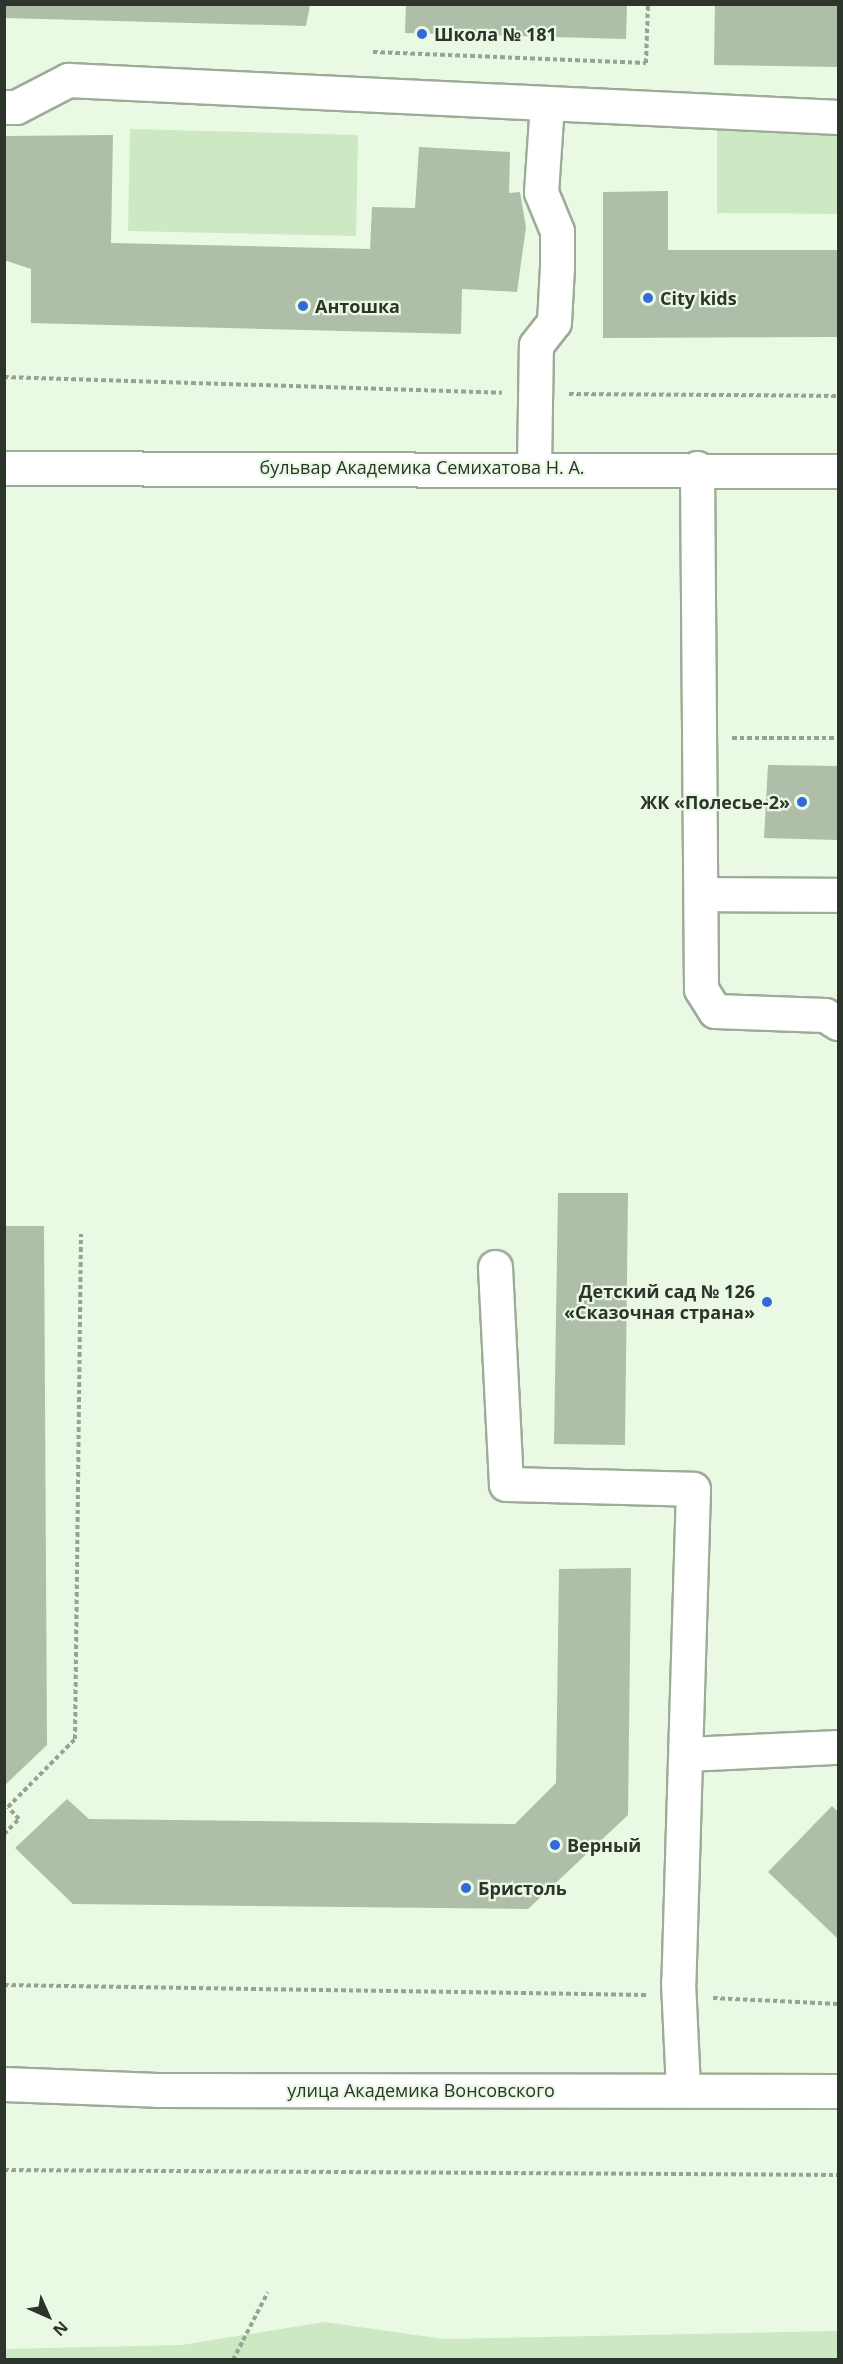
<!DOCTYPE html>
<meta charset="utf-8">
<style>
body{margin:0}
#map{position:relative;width:843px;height:2364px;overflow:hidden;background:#e9f9e4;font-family:"Open Sans",sans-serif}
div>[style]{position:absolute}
.green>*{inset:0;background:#cce9c3}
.building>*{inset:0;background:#aebea9}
.path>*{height:4px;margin-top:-2px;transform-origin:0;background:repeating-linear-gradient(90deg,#97a394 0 4.5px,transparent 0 7.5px)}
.roads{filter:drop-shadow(2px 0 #9dac98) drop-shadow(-2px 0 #9dac98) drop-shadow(0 2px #9dac98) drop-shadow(0 -2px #9dac98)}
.minor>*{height:33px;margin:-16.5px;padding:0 16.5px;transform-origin:16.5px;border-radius:16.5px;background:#fff}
.dots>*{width:16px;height:16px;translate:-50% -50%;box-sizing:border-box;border:3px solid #e9f9e4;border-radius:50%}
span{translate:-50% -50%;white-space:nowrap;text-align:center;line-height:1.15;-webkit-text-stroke:4.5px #e9f9e4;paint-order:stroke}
.poi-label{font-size:18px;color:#2d342b;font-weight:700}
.left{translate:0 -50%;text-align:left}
.right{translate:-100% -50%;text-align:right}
.street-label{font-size:18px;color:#2d342b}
.frame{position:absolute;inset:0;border:6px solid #2d342b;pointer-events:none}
.north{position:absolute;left:18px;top:2286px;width:60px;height:60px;-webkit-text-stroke:4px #e9f9e4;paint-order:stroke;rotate:135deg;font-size:16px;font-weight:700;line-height:24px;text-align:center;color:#2d342b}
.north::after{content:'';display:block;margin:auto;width:21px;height:27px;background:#2d342b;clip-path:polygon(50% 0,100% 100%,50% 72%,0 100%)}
</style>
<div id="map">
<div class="green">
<i style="clip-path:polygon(130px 129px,358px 135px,356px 236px,128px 231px)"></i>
<i style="clip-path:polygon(717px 130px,838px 131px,838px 214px,717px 213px)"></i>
<i style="clip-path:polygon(324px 2322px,444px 2339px,838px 2331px,838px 2359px,5px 2359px,5px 2349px,182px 2345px)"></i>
</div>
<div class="building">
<i style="clip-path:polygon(406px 4px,627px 4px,626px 39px,405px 33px)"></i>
<i style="clip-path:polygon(715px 4px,838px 4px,838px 67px,714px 65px)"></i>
<i style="clip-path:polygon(4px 5px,310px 5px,306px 26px,4px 18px)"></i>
<i style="clip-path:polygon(113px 135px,111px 243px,370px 249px,372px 207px,415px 208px,419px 147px,510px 152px,509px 193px,520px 192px,526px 227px,517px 292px,462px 289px,461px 334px,31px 323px,31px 269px,4px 260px,4px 136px)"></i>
<i style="clip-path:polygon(668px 191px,668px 250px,838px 250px,838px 337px,603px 338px,603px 192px)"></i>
<i style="clip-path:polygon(768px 765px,838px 766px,838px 840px,764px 838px)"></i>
<i style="clip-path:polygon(558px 1193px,628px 1193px,625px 1445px,554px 1444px)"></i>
<i style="clip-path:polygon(4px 1226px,44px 1226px,47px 1745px,4px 1786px)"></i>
<i style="clip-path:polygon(631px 1568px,628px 1815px,528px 1909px,73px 1904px,15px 1848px,67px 1799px,89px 1819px,515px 1824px,556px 1783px,559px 1569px)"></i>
<i style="clip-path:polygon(832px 1806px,838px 1812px,838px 1939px,768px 1872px)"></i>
</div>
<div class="path">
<i style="left:373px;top:52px;width:273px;rotate:2.3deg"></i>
<i style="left:646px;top:63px;width:59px;rotate:-88.1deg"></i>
<i style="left:4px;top:377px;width:498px;rotate:1.8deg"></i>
<i style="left:569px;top:394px;width:269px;rotate:0.4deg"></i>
<i style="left:732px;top:738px;width:106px"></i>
<i style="left:4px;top:1834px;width:21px;rotate:-45deg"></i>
<i style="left:19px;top:1819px;width:16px;rotate:-133deg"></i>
<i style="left:8px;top:1807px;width:95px;rotate:-45.4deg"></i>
<i style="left:75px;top:1739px;width:505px;rotate:-89.32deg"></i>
<i style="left:4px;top:1985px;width:642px;rotate:0.89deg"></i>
<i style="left:713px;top:1998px;width:125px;rotate:2.7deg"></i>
<i style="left:4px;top:2170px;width:834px;rotate:0.34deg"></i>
<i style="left:233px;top:2360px;width:76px;rotate:-62.8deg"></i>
</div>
<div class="roads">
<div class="minor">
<i style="left:4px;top:107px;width:12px"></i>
<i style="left:16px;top:107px;width:59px;rotate:-27.4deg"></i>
<i style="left:68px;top:80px;width:771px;rotate:2.75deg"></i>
<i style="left:534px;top:467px;width:122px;rotate:-89.1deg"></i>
<i style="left:536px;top:345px;width:29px;rotate:-52deg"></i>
<i style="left:554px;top:322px;width:56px;rotate:-86.9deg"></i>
<i style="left:557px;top:266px;width:35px;rotate:-90deg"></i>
<i style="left:557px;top:231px;width:42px;rotate:-112.3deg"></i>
<i style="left:541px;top:192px;width:89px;rotate:-86.1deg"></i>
<i style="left:4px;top:468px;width:834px;rotate:0.21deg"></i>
<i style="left:697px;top:468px;width:521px;rotate:89.56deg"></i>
<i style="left:701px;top:989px;width:26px;rotate:58deg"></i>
<i style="left:715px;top:1011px;width:110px;rotate:2.1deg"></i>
<i style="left:825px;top:1015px;width:15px;rotate:32deg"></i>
<i style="left:702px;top:894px;width:136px;rotate:0.4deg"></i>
<i style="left:495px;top:1267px;width:217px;rotate:87.1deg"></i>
<i style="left:506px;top:1484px;width:187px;rotate:1.5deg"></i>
<i style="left:693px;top:1489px;width:493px;rotate:91.7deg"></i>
<i style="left:678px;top:1982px;width:108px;rotate:87.3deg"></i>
<i style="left:687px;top:1754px;width:151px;rotate:-2.7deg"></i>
<i style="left:4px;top:2084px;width:153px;rotate:2.2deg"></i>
<i style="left:157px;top:2090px;width:681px;rotate:0.08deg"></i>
</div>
</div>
<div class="dots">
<i style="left:422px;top:34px;background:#3369d8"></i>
<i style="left:648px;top:298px;background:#3369d8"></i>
<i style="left:303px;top:306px;background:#3369d8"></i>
<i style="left:802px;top:802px;background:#3369d8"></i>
<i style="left:767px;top:1302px;background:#3369d8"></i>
<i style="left:555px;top:1845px;background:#3369d8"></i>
<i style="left:466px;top:1888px;background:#3369d8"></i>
</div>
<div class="poi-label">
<span class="left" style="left:434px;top:34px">Школа № 181</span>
<span class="left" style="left:660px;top:298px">City kids</span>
<span class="left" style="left:315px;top:306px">Антошка</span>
<span class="right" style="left:790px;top:802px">ЖК «Полесье-2»</span>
<span class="right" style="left:755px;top:1302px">Детский сад № 126<br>«Сказочная страна»</span>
<span class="left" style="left:567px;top:1845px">Верный</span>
<span class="left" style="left:478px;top:1888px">Бристоль</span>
</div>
<div class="street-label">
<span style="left:422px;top:467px">бульвар Академика Семихатова Н. А.</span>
<span style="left:421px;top:2090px">улица Академика Вонсовского</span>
</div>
<div class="frame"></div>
<div class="north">N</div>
</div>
